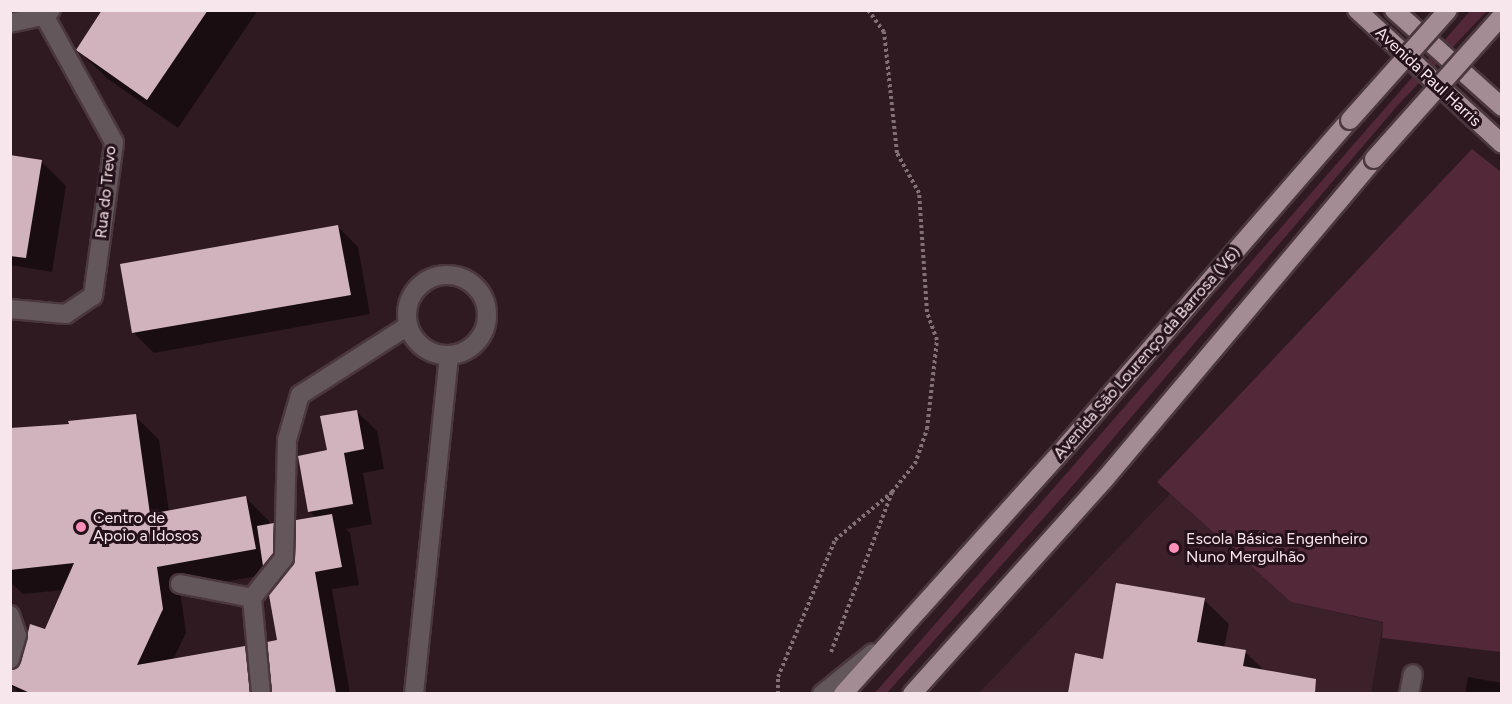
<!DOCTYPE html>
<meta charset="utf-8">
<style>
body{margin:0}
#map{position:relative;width:1512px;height:704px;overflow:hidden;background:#2f1a22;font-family:Figtree,sans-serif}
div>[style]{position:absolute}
.built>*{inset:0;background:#3c212b}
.green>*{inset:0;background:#532839}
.shadow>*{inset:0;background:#0007}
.building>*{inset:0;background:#d0b3bd}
.path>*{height:4px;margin-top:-2px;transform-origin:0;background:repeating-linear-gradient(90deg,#827076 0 3px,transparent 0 6px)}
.roads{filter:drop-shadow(2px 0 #4b373e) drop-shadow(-2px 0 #4b373e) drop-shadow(0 2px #4b373e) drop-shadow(0 -2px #4b373e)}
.minor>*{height:18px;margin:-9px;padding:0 9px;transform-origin:9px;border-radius:9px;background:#63575b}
.minor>.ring{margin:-9px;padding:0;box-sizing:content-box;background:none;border:18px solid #63575b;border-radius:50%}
.major>*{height:18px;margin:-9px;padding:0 9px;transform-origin:9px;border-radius:9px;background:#a48c94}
.bridges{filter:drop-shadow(2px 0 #4b373e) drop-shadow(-2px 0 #4b373e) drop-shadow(0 2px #4b373e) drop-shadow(0 -2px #4b373e)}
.major-bridge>*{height:18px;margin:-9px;padding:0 9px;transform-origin:9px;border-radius:9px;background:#a48c94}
.dots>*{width:16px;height:16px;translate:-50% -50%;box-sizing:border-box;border:3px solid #251119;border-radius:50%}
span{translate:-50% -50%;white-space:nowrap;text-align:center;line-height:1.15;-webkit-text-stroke:6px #251119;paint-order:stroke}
.street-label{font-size:16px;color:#f7e7ec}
.poi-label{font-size:16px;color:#f7e7ec}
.left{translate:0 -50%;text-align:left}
.frame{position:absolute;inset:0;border:12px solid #f7e7ec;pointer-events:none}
</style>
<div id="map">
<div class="built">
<i style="clip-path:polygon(1170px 494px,1291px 602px,1383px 623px,1371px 693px,978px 694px)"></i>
</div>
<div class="green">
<i style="clip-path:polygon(1470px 11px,1487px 11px,1398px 105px,1075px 483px,887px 693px,874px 694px)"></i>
<i style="clip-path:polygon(1472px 149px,1501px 172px,1501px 652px,1382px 638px,1383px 622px,1291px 602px,1157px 482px)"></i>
</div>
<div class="shadow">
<i style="clip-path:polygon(104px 10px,258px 10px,178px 128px,108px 79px,78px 50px)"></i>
<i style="clip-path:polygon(10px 156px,41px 161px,66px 186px,52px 272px,10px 265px)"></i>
<i style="clip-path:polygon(338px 227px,358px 247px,370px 314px,154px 353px,134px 333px)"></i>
<i style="clip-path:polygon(356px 411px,377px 431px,384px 469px,363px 473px,372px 524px,346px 529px,350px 533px,359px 585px,332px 589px,350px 694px,274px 694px,269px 643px,278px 642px,297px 560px,316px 518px,309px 511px,328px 452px)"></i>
<i style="clip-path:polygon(135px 416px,159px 440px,169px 512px,246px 498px,269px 521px,279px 572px,180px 590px,186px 633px,173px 660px,245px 648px,262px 665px,266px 694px,20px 694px,10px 684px,46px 630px,64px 590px,23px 594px,10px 582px,10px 430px,70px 425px)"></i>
<i style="clip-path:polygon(1204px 600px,1229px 624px,1224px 648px,1245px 652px,1265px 671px,1285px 675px,1304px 694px,1069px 694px,1076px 655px,1104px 661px)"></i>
<i style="clip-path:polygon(1468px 677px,1502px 683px,1502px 694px,1465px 694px)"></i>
</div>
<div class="building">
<i style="clip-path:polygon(102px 10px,208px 10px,147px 100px,76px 50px)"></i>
<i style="clip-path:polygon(10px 155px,42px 160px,26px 258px,10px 256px)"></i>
<i style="clip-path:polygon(338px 225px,351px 295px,132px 333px,120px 264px)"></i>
<i style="clip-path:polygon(357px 410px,364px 449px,344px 453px,353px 504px,308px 512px,298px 456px,327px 450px,320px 416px)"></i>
<i style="clip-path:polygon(136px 414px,150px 514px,246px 496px,256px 549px,157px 567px,163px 609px,137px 665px,245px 646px,250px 693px,30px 693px,10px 684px,10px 671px,21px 662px,30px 624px,45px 629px,74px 563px,10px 570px,10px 428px,69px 424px,68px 421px)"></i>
<i style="clip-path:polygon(332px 514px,342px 567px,315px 572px,336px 693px,272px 693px,267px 642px,277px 640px,269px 595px,295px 559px,296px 520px)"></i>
<i style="clip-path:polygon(274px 523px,273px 554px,263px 566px,257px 526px)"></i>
<i style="clip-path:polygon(1116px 583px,1205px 598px,1197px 642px,1246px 650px,1243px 666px,1316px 679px,1315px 693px,1068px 693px,1075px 653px,1103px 659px)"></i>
</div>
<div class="path">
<i style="left:831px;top:652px;width:171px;rotate:-69.1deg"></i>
<i style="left:892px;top:492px;width:36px;rotate:-51deg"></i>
<i style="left:915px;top:464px;width:37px;rotate:-71deg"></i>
<i style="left:927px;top:429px;width:90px;rotate:-83.6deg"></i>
<i style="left:937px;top:340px;width:30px;rotate:-110deg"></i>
<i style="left:927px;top:312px;width:119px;rotate:-93.8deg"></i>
<i style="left:919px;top:193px;width:46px;rotate:-118.8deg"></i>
<i style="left:897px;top:153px;width:122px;rotate:-96.1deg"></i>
<i style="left:884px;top:32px;width:27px;rotate:-126deg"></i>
<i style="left:778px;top:694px;width:17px;rotate:-90deg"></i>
<i style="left:778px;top:677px;width:148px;rotate:-67.4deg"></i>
<i style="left:835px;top:540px;width:75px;rotate:-40.1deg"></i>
</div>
<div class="roads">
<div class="minor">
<i style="left:10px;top:23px;width:35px;rotate:-12deg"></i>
<i style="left:44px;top:16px;width:9px;rotate:-41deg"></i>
<i class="ring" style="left:407px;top:275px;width:62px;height:62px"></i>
<i style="left:10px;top:309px;width:56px;rotate:5.1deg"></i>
<i style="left:66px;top:314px;width:32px;rotate:-34deg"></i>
<i style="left:93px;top:296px;width:155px;rotate:-82.2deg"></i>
<i style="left:114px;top:142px;width:151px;rotate:-118.9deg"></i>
<i style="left:180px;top:584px;width:73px;rotate:11deg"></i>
<i style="left:252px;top:598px;width:96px;rotate:84.6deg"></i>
<i style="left:252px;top:598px;width:51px;rotate:-51.3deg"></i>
<i style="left:284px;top:558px;width:118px;rotate:-88.5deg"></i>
<i style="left:287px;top:440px;width:47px;rotate:-73.9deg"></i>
<i style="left:300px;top:395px;width:128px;rotate:-32.6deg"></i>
<i style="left:10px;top:615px;width:21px;rotate:71deg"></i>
<i style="left:17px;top:635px;width:25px;rotate:106deg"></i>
<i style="left:414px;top:694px;width:340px;rotate:-84.1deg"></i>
<i style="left:822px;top:694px;width:65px;rotate:-38.8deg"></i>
<i style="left:1409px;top:694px;width:20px;rotate:-79deg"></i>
</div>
<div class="major">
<i style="left:1357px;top:10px;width:197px;rotate:42.7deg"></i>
<i style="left:1394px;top:10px;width:145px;rotate:41.9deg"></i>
<i style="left:843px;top:694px;width:335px;rotate:-48deg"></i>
<i style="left:1067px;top:445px;width:431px;rotate:-49deg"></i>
<i style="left:912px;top:694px;width:289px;rotate:-48.1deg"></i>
<i style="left:1105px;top:479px;width:418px;rotate:-49.9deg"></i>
</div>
</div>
<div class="bridges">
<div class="major-bridge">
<i style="left:1350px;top:120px;width:147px;rotate:-48.3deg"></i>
<i style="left:1374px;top:159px;width:192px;rotate:-48.2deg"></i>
</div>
</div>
<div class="dots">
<i style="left:81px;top:527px;background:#ff8eb9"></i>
<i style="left:1174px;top:548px;background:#ff8eb9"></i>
</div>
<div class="street-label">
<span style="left:1428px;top:77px;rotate:43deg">Avenida Paul Harris</span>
<span style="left:106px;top:192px;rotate:-84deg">Rua do Trevo</span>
<span style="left:1147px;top:353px;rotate:-49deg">Avenida São Lourenço da Barrosa (V6)</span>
</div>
<div class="poi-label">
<span class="left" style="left:93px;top:527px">Centro de<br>Apoio a Idosos</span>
<span class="left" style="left:1186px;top:548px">Escola Básica Engenheiro<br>Nuno Mergulhão</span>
</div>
<div class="frame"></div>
</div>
